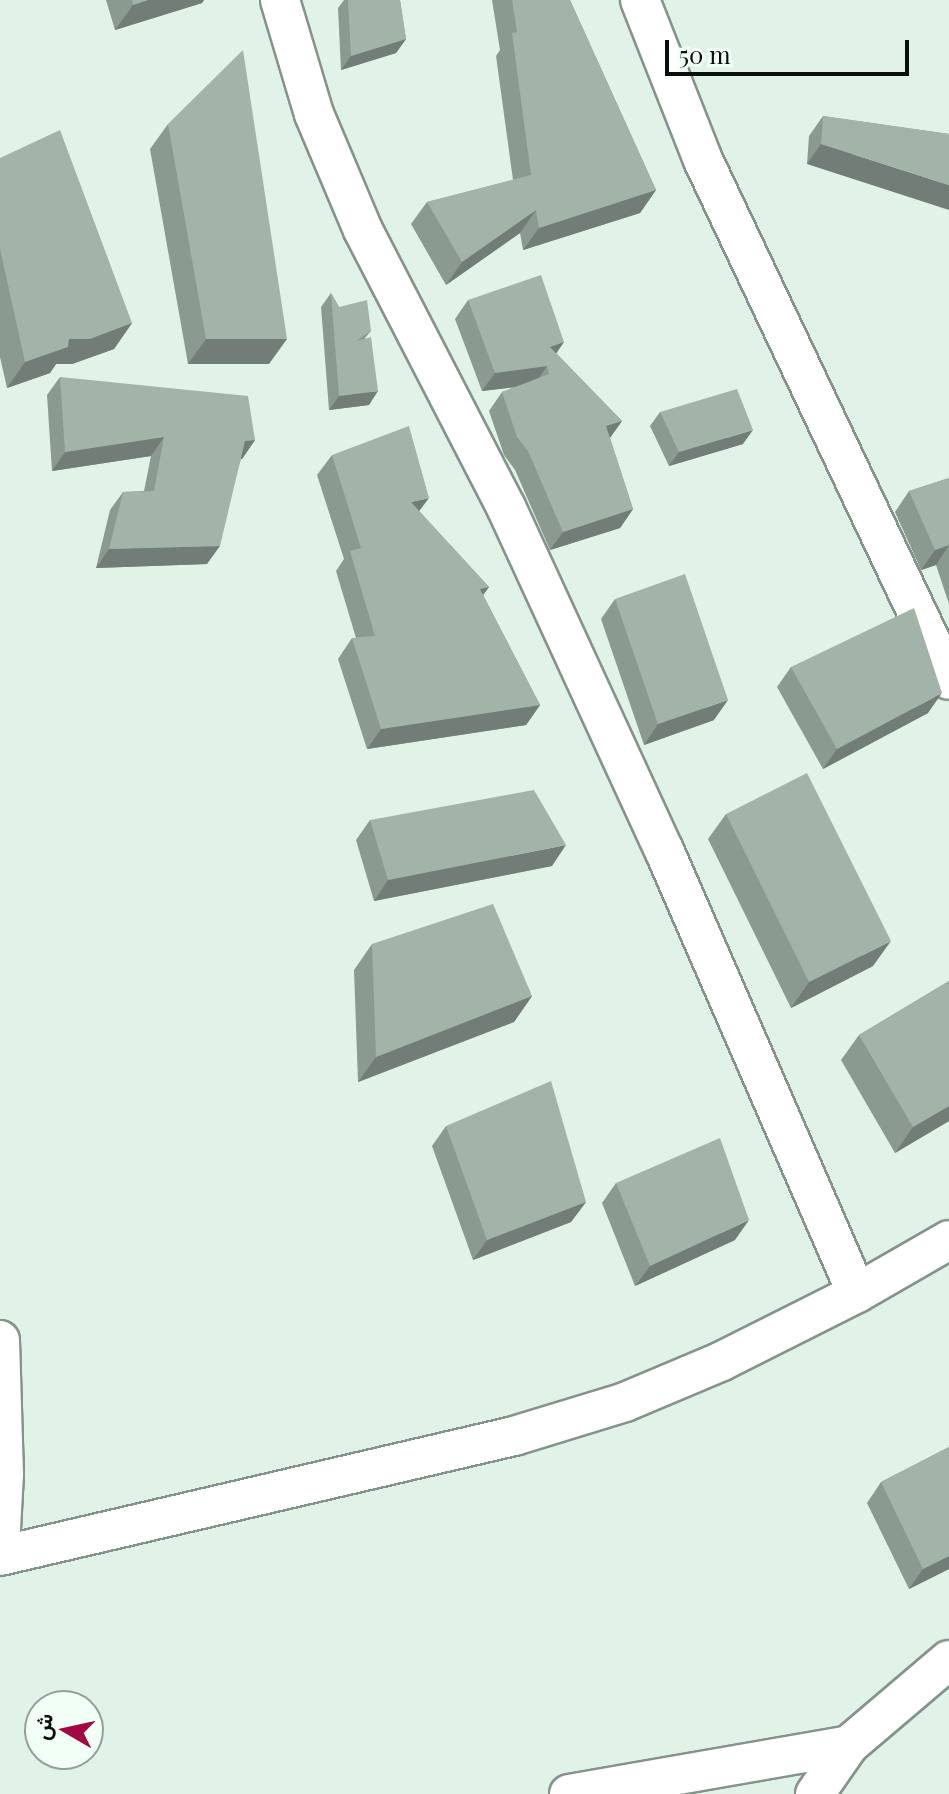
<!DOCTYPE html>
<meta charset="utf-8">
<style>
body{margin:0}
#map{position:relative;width:949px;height:1794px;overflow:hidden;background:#e1f2e7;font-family:"Playfair Display",Vazirmatn,serif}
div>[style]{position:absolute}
.roads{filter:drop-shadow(2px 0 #84948a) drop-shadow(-2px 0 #84948a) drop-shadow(0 2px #84948a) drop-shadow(0 -2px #84948a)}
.minor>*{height:38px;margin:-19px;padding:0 19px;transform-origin:19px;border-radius:19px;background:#fff}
.wall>*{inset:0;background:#8b9a90}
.shaded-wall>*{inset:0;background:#717d76}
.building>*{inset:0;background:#a2b3a8}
span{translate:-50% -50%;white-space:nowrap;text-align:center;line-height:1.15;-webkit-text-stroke:8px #f1fff6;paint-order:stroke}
.north{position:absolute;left:24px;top:1690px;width:80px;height:80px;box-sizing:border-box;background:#f1fff6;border:2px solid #949f98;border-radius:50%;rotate:279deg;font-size:22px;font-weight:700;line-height:32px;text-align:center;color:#090f0b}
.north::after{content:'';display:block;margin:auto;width:28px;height:36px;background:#a30842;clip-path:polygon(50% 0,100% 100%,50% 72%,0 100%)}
.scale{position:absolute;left:665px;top:40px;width:244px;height:36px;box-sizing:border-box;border:4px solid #090f0b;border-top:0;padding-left:10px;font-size:24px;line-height:28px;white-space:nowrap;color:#090f0b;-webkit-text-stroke:6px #f1fff6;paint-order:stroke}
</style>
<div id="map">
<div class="roads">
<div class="minor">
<i style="left:280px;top:0;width:119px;rotate:73.4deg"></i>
<i style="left:314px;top:114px;width:126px;rotate:67.1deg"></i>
<i style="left:363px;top:230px;width:312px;rotate:62.7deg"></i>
<i style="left:506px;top:507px;width:378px;rotate:65.3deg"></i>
<i style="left:664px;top:850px;width:483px;rotate:66.5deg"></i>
<i style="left:640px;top:0;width:172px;rotate:68.5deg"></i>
<i style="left:703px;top:160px;width:575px;rotate:64.68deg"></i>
<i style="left:0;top:1340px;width:134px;rotate:88.3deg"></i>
<i style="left:4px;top:1474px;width:74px;rotate:93.1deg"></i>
<i style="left:0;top:1556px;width:528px;rotate:-13.14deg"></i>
<i style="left:514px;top:1436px;width:116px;rotate:-17deg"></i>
<i style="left:625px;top:1402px;width:105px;rotate:-22.9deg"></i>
<i style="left:722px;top:1361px;width:151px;rotate:-26.7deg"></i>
<i style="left:857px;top:1293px;width:106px;rotate:-29.9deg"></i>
<i style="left:569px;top:1794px;width:284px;rotate:-9.9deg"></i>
<i style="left:815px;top:1794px;width:60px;rotate:-55.2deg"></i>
<i style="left:849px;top:1745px;width:131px;rotate:-40.4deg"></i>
</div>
</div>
<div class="wall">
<i style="clip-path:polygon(106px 0,204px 0,202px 3px,115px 30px)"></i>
<i style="clip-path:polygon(344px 0,400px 0,406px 39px,396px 53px,341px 70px,338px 8px)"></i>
<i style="clip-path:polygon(492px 0,570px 0,656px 190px,640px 213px,523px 250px,520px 233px,446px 285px,411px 224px,427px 202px,513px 180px,496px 56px,500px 50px)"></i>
<i style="clip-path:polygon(823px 116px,949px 134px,807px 164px,809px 136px)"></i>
<i style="clip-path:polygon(168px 124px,269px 364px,188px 364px,150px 149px)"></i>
<i style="clip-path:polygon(0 158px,132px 323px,114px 349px,72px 364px,56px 364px,50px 373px,7px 388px,0 357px)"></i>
<i style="clip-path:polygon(331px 293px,339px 307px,371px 331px,365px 338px,369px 405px,329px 410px,321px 307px)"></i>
<i style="clip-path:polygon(468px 300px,564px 342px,556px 353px,622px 421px,610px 438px,633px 509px,620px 528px,550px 550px,515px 470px,504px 455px,489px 411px,502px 392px,515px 387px,482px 391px,455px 319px)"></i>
<i style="clip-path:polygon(60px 377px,255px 440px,242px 459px,241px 459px,207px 564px,96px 568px,110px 510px,123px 492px,144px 491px,151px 456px,52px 471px,47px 395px)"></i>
<i style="clip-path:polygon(660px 412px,743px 444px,669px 466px,650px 426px)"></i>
<i style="clip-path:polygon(332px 455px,419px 511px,489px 587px,483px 595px,540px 705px,526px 725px,367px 749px,338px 659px,352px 638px,356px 638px,336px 571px,344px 559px,317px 475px)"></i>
<i style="clip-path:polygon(949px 478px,949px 604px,936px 565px,921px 570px,895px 512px,909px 491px)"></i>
<i style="clip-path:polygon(615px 599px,714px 720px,644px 745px,601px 619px)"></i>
<i style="clip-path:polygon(791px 667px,928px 713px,823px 769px,777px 687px)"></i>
<i style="clip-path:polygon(726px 814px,873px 966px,791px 1008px,708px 839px)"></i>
<i style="clip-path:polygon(370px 820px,552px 866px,374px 901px,356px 840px)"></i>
<i style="clip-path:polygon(372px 944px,532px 996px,514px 1022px,358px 1082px,354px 970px)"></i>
<i style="clip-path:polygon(949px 981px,949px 1121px,895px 1153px,841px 1060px,859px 1035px)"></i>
<i style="clip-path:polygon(446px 1126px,586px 1202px,571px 1222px,473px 1260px,432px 1146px)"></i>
<i style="clip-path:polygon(616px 1183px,735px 1240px,635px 1286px,602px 1203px)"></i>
<i style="clip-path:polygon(949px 1447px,949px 1569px,909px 1589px,867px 1503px,881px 1482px)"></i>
</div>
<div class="shaded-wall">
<i style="clip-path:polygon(148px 0,204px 0,202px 3px,115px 30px,133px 5px)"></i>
<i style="clip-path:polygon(406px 39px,396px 53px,341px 70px,351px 56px)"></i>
<i style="clip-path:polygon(821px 144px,949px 185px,949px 210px,807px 164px)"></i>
<i style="clip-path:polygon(656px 190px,640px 213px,523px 250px,539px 228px)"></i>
<i style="clip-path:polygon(536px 210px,520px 233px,446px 285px,462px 262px)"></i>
<i style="clip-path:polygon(132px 323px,114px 349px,72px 364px,56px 364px,50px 373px,7px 388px,25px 362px,69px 339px)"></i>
<i style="clip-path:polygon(206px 339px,287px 339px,269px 364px,188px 364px)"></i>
<i style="clip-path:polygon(564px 342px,551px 361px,550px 347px)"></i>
<i style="clip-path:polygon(547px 366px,534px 385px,482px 391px,495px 373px)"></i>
<i style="clip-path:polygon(378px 391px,369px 405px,329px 410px,339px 396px)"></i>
<i style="clip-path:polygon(622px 421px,609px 439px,606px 426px)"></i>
<i style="clip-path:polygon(753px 430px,743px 444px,669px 466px,679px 452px)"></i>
<i style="clip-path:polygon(164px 437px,151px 456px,52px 471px,65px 452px)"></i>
<i style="clip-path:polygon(255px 440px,242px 459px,232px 459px,245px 441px)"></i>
<i style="clip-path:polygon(429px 498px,414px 518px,411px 502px)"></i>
<i style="clip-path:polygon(633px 509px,620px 528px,550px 550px,563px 532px)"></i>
<i style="clip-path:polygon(949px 545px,936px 565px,921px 570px,935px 550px)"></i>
<i style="clip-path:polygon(220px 546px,207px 564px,96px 568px,109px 549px)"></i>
<i style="clip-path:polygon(489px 587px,474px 607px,480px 589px)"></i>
<i style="clip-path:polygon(942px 693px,928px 713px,823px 769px,837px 749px)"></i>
<i style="clip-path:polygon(728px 700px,714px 720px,644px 745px,658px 724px)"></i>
<i style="clip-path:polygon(540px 705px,526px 725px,367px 749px,381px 729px)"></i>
<i style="clip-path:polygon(566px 845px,552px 866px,374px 901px,388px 880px)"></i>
<i style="clip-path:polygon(891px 941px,873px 966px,791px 1008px,809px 982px)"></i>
<i style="clip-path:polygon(532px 996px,514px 1022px,358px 1082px,376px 1057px)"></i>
<i style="clip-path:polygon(949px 1106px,949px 1121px,895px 1153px,913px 1127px)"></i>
<i style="clip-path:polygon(586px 1202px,571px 1222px,473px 1260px,487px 1240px)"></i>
<i style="clip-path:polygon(749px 1220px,735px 1240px,635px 1286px,650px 1266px)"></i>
<i style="clip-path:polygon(949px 1556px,949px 1569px,909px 1589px,923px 1569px)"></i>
</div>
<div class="building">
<i style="clip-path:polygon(132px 0,148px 0,133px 5px)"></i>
<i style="clip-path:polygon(348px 0,400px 0,406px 39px,351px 56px)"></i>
<i style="clip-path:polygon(512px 0,570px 0,656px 190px,539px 228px,536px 210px,462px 262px,427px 202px,531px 175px,512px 33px,517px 32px)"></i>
<i style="clip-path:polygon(243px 50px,287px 339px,206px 339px,168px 124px)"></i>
<i style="clip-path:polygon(823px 116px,949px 134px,949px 185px,821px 144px)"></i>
<i style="clip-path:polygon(60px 130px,132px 323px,90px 339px,69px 339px,68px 347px,25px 362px,0 249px,0 158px)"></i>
<i style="clip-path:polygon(541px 275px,564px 342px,550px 347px,622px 421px,606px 426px,633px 509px,563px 532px,528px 451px,517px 437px,502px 392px,549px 374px,547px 366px,495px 373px,468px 300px)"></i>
<i style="clip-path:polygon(331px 293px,339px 307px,367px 300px,371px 331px,356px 341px,371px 337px,378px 391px,339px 396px)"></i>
<i style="clip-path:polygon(60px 377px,248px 396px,255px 440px,245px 441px,220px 546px,109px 549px,123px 492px,154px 491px,164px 437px,65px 452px)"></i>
<i style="clip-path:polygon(737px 389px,753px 430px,679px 452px,660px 412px)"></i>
<i style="clip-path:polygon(409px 426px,429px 498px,411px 502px,489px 587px,480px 589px,540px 705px,381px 729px,352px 638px,375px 636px,350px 551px,361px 548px,332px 455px)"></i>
<i style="clip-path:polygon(949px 478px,949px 545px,935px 550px,909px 491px)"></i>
<i style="clip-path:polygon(685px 574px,728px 700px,658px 724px,615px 599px)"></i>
<i style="clip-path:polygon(914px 608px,942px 693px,837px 749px,791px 667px)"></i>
<i style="clip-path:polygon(807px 773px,891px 941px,809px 982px,726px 814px)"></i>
<i style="clip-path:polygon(534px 790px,566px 845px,388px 880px,370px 820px)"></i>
<i style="clip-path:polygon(493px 904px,532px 996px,376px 1057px,372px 944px)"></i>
<i style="clip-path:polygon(949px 981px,949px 1106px,913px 1127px,859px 1035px)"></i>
<i style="clip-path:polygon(551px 1081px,586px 1202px,487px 1240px,446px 1126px)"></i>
<i style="clip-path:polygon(720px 1138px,749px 1220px,650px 1266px,616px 1183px)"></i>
<i style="clip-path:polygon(949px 1447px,949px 1556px,923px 1569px,881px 1482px)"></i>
</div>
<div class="north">ش</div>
<div class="scale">50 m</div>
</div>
